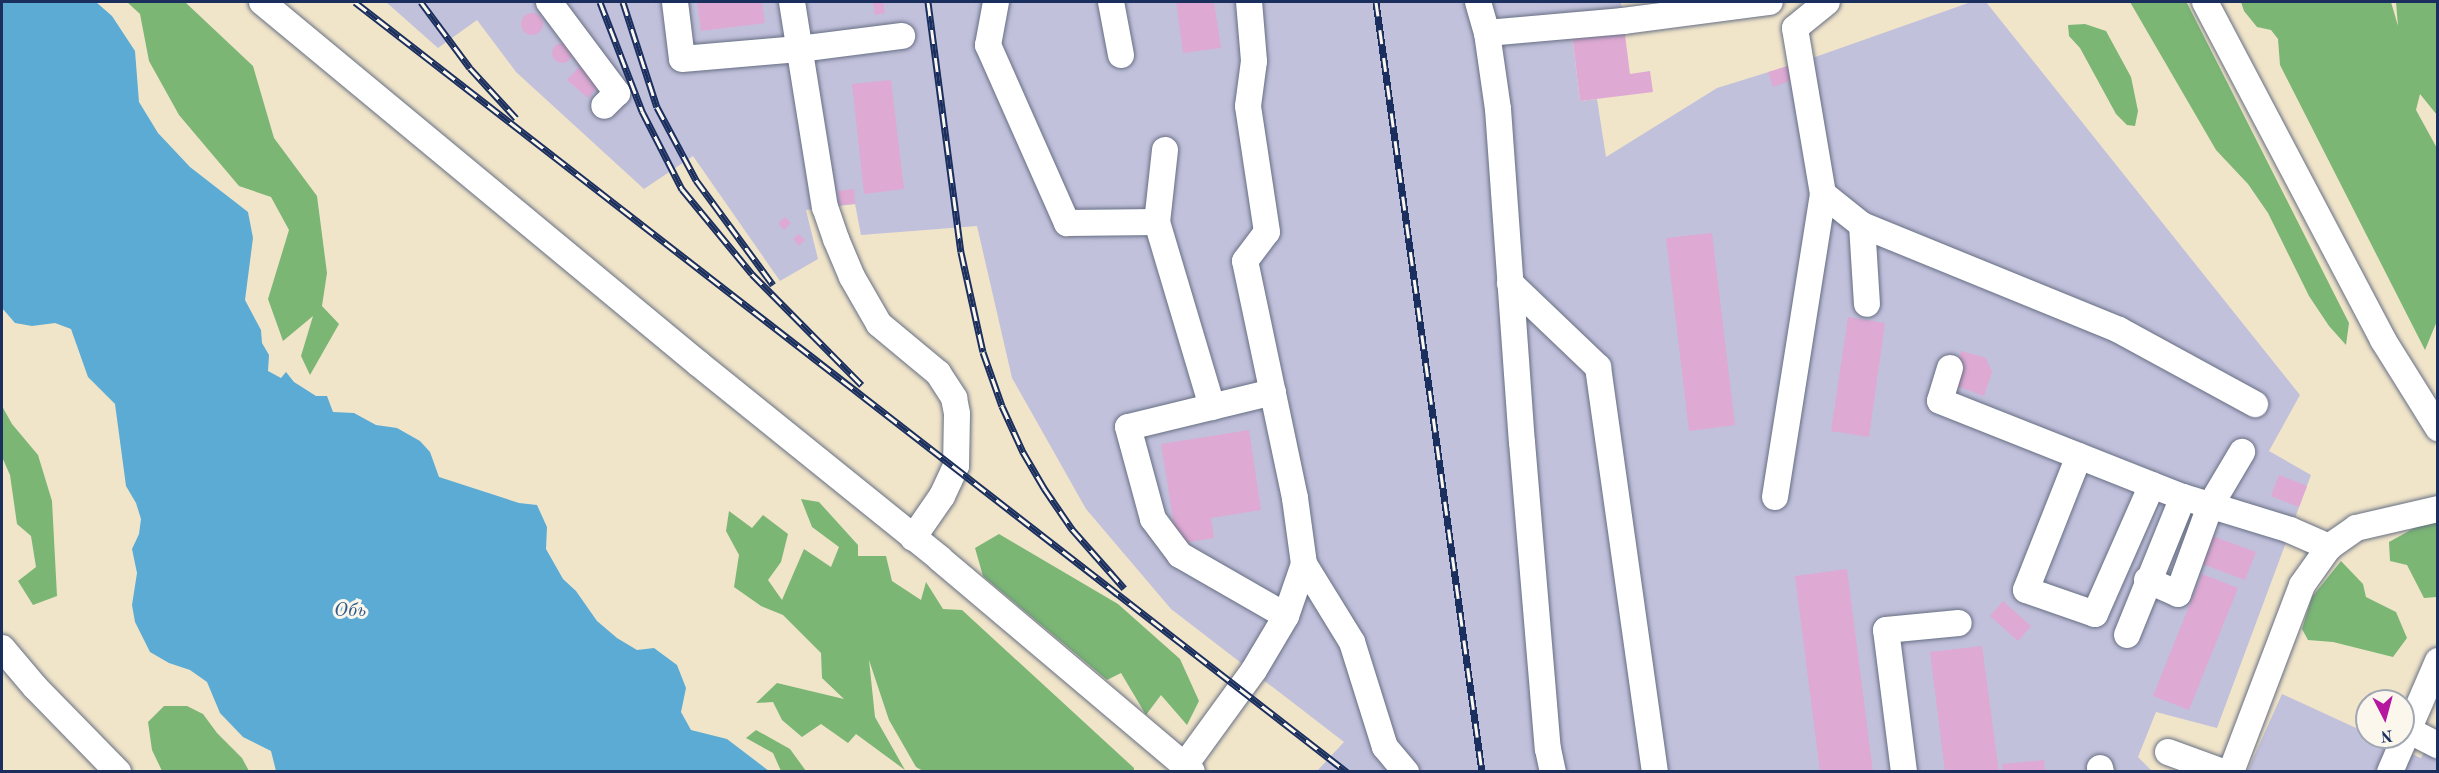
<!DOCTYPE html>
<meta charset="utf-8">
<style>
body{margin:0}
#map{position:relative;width:2439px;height:773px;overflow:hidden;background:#f1e5c9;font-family:"Old Standard TT",serif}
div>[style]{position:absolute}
.industrial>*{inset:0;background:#c2c1dc}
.forest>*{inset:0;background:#7bb675}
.water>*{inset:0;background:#5babd5}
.building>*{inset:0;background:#dea9d3}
.round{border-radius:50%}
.roads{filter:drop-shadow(0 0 2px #666f83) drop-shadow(0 0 2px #666f83)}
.minor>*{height:26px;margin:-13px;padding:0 13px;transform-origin:13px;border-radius:13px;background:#fff}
.rail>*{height:7px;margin-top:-3.5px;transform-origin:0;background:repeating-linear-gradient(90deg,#fbf7ec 0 14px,#1b2f5e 0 28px);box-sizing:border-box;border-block:2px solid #1b2f5e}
span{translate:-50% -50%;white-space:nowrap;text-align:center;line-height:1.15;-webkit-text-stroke:6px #fbf7ec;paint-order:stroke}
.water-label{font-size:20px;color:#315a88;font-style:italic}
.frame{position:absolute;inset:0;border:3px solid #1b2f5e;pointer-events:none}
.north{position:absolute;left:2355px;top:689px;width:60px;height:60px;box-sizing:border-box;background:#fbf7ec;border:2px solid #a1a7b3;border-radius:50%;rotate:174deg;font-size:16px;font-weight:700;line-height:24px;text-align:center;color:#1b2f5e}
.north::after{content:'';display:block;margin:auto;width:21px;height:27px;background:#b5179e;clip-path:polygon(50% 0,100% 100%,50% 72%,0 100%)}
</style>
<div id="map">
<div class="industrial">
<div style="clip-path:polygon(386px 2px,1621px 2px,1624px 27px,1572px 34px,1580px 101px,1597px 99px,1606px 157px,1717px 88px,1801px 62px,1971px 2px,1986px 2px,2300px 395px,2269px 451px,2311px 475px,2217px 728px,2156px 712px,2138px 757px,2152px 771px,1317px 771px,1344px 742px,1171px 609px,1086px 509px,1012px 378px,977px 226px,861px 235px,855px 204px,806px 210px,818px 259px,780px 281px,693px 156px,644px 189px,516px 72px,477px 20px,438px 48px)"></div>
<div style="clip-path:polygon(2282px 694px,2367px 733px,2367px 737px,2375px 737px,2421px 758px,2437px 727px,2437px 771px,2247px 772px)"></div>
</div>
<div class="forest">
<div style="clip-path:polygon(127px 2px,185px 2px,253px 66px,274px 138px,317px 196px,327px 273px,322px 306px,339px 324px,310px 375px,301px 356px,313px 316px,283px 341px,268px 299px,289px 230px,271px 197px,239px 186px,179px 115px,149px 61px,140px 14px)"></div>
<div style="clip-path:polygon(2130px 2px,2187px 3px,2349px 323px,2346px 345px,2329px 326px,2309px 296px,2268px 213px,2248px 184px,2216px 150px)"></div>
<div style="clip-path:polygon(2241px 2px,2391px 2px,2398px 26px,2396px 2px,2437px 2px,2437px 115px,2420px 94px,2416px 110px,2438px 150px,2437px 321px,2425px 350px,2280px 65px,2278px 39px,2271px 30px,2257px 27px,2244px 11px)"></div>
<div style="clip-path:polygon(2085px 24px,2106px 31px,2131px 77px,2138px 111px,2135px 126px,2127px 125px,2116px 114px,2080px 48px,2069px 36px,2068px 25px)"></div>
<div style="clip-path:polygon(2px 406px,12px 424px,38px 455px,52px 501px,57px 596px,33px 605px,18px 581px,36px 567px,31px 536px,17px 524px,10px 475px,2px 457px)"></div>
<div style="clip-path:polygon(801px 499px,819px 502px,858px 545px,858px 556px,886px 556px,892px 581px,921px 600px,926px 582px,943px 609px,962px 610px,1134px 768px,1134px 771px,923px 771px,916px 767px,889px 720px,869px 660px,875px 717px,905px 770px,856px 734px,848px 743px,821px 724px,802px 737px,782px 720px,773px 702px,756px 703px,777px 683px,844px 699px,822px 678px,821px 653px,783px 615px,761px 606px,734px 587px,739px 555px,726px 531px,729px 511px,752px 528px,763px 515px,788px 534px,781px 562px,768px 580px,782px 600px,804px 549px,831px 567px,839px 547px,812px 527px)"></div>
<div style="clip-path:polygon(2427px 521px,2437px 523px,2437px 597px,2424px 598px,2407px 565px,2390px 561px,2389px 542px)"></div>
<div style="clip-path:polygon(999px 534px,1118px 604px,1180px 659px,1199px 701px,1187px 725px,1161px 695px,1146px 715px,1121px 673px,1107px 680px,983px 576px,975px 548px)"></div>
<div style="clip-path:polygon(2341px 561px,2363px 584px,2366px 597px,2396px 612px,2407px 638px,2393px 657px,2333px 642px,2308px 640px,2302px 629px,2312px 597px)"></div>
<div style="clip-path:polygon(164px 706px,187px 706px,203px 714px,217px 733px,242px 758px,249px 771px,162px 771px,152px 750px,148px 722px)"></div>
<div style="clip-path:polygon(756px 730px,790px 749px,806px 771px,781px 771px,773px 753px,746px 738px)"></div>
</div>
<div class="water">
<div style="clip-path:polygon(2px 2px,96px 2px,112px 16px,135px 51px,139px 102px,158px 133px,190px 167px,248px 212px,253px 238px,245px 300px,261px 330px,262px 343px,269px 355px,268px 371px,281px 378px,286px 372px,294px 382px,316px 396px,327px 396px,333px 412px,354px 413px,376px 425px,397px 428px,420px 441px,430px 452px,439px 477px,519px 503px,537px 505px,547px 527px,546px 549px,563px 579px,576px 591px,597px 621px,617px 638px,637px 650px,654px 648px,677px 665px,686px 688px,681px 712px,691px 730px,727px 739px,769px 771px,276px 771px,271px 751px,243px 737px,220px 713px,207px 682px,190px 670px,169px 663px,150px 652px,135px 622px,132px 605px,137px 573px,132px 549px,139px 534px,141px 519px,136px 503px,126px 486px,115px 404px,88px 377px,71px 329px,55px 323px,32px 326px,15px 323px,2px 308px)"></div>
</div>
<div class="building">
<div style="clip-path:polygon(697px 2px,762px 2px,765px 23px,701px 31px)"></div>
<div style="clip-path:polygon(873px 2px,883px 2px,885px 13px,875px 15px)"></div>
<div style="clip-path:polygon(1176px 2px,1214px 2px,1221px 48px,1183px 53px)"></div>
<div class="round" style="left:521px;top:13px;width:22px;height:22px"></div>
<div style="clip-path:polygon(1624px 27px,1630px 74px,1650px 71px,1653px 92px,1580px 101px,1572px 34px)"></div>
<div class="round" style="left:552px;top:43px;width:20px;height:20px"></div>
<div style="clip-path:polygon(581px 65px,601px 83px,588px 98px,567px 80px)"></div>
<div style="clip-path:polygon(1788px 66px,1792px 80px,1773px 87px,1768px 72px)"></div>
<div style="clip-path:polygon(891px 80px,904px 189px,864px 194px,852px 84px)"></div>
<div style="clip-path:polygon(854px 189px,855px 204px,840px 205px,838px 191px)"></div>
<div style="clip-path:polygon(785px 217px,791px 223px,784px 230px,778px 223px)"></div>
<div style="clip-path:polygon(1712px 233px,1735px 425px,1689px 431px,1666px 238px)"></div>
<div style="clip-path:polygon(799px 234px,805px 240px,799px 246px,793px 239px)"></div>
<div style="clip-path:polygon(1848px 317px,1885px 323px,1869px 437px,1831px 431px)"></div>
<div style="clip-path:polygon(1961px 351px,1986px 358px,1992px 372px,1984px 396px,1951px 384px)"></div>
<div style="clip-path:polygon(1249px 430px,1261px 510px,1211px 518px,1214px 538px,1177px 544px,1161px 444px)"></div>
<div style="clip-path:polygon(2279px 475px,2307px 486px,2299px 507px,2271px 496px)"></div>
<div style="clip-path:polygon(2204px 533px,2256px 552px,2245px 580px,2194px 561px)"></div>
<div style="clip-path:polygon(1847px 569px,1873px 772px,1820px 772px,1795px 576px)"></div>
<div style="clip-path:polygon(2202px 574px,2238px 588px,2189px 710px,2153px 696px)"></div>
<div style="clip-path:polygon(2003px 601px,2031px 626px,2018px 641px,1990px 616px)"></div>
<div style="clip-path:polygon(1982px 646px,1999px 772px,1945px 772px,1930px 652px)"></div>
<div style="clip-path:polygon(2044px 760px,2045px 772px,2003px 772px,2002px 764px)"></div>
</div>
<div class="roads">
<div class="minor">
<div style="left:262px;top:2px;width:567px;rotate:39.64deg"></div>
<div style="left:699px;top:364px;width:309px;rotate:38.9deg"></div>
<div style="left:939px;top:558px;width:331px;rotate:40.2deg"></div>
<div style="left:549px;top:2px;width:114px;rotate:53.2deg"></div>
<div style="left:617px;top:93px;width:18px;rotate:135deg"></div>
<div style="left:675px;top:2px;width:57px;rotate:83deg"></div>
<div style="left:682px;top:59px;width:117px;rotate:-4.9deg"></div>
<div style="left:799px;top:49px;width:104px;rotate:-7.2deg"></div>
<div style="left:792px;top:2px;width:208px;rotate:80.9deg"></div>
<div style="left:825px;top:207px;width:34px;rotate:71deg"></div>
<div style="left:836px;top:239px;width:41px;rotate:67.2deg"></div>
<div style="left:852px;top:277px;width:54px;rotate:60.1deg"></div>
<div style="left:879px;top:324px;width:77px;rotate:39.7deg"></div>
<div style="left:938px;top:373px;width:30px;rotate:57deg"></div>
<div style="left:954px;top:398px;width:16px;rotate:79deg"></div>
<div style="left:957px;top:414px;width:52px;rotate:91.1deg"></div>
<div style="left:956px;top:466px;width:33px;rotate:115deg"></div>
<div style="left:942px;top:496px;width:51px;rotate:124.6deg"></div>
<div style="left:996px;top:2px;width:44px;rotate:100.5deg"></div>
<div style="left:988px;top:45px;width:195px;rotate:66.1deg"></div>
<div style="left:1067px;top:223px;width:90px;rotate:-0.6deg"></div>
<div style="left:1111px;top:2px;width:54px;rotate:79.3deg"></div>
<div style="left:1478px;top:2px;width:32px;rotate:74deg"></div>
<div style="left:1487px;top:33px;width:77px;rotate:81.8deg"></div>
<div style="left:1498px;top:109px;width:334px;rotate:85.9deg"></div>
<div style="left:1522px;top:442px;width:308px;rotate:85.2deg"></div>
<div style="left:1548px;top:749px;width:24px;rotate:78deg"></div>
<div style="left:2205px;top:2px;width:382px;rotate:62.2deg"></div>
<div style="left:2383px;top:340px;width:104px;rotate:58deg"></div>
<div style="left:1487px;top:33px;width:137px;rotate:-5deg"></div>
<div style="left:1623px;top:21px;width:148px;rotate:-7.4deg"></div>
<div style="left:1165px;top:150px;width:72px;rotate:96.3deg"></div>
<div style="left:1157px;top:222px;width:193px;rotate:73.4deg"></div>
<div style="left:1823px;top:194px;width:50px;rotate:38.5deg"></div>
<div style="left:1862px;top:225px;width:278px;rotate:22.2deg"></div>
<div style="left:2119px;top:330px;width:155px;rotate:28.6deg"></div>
<div style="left:1862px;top:225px;width:79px;rotate:86.4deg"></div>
<div style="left:1510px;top:283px;width:122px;rotate:43.7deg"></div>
<div style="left:1598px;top:367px;width:409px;rotate:82deg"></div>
<div style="left:1950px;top:368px;width:34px;rotate:107deg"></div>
<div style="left:1940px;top:401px;width:261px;rotate:21.6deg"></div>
<div style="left:2183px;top:497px;width:112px;rotate:17.1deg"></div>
<div style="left:2290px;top:530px;width:43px;rotate:23.6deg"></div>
<div style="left:1273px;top:392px;width:149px;rotate:166.4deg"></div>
<div style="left:1128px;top:427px;width:95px;rotate:74.8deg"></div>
<div style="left:1153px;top:519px;width:45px;rotate:53.1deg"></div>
<div style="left:1180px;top:555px;width:122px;rotate:29.9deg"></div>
<div style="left:2079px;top:456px;width:144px;rotate:111.6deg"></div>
<div style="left:2026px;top:590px;width:73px;rotate:19.2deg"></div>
<div style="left:2095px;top:614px;width:141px;rotate:-66.2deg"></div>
<div style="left:1775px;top:497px;width:307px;rotate:-81deg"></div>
<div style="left:1823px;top:194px;width:168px;rotate:-99.6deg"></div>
<div style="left:1795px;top:28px;width:41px;rotate:-39.1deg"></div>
<div style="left:1304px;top:564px;width:92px;rotate:58.4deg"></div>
<div style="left:1352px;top:642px;width:110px;rotate:72.6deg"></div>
<div style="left:1385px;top:747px;width:33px;rotate:50deg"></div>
<div style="left:2147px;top:580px;width:34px;rotate:24deg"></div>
<div style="left:2178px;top:594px;width:94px;rotate:-70deg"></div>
<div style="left:2210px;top:506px;width:63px;rotate:-59.3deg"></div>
<div style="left:2127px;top:635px;width:149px;rotate:-67.9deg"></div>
<div style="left:2px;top:648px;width:51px;rotate:49.8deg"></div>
<div style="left:35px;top:687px;width:119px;rotate:45.7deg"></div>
<div style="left:2408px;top:730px;width:34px;rotate:27deg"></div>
<div style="left:2168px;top:752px;width:59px;rotate:20deg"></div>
<div style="left:1185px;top:765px;width:117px;rotate:-54deg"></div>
<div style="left:1254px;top:670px;width:63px;rotate:-59.3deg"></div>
<div style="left:1286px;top:616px;width:55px;rotate:-70.9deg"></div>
<div style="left:1304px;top:564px;width:67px;rotate:-97.8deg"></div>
<div style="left:1295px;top:498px;width:242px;rotate:-101.9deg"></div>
<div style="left:1245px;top:261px;width:36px;rotate:-53deg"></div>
<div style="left:1267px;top:232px;width:127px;rotate:-98.6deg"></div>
<div style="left:1248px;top:106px;width:45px;rotate:-82.4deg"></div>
<div style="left:1254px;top:61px;width:59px;rotate:-94.8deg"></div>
<div style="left:2100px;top:768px;width:4px;rotate:76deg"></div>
<div style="left:1904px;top:772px;width:143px;rotate:-97.2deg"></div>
<div style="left:1886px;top:630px;width:73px;rotate:-5.5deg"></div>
<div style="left:2231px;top:772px;width:200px;rotate:-69.2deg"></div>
<div style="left:2302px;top:585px;width:47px;rotate:-54.6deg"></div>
<div style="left:2329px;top:547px;width:33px;rotate:-35deg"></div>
<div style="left:2356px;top:528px;width:84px;rotate:-13deg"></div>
<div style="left:2390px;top:772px;width:121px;rotate:-66.6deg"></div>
</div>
</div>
<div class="rail">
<div style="left:355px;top:2px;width:1256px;rotate:37.82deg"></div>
<div style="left:421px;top:2px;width:82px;rotate:53.4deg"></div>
<div style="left:470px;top:68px;width:68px;rotate:47.4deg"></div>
<div style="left:600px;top:2px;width:117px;rotate:68.9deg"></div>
<div style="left:642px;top:111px;width:88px;rotate:62.9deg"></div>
<div style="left:682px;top:189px;width:110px;rotate:50.5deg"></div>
<div style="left:752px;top:274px;width:156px;rotate:45.3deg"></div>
<div style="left:623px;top:2px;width:110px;rotate:72.1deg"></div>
<div style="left:657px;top:107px;width:83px;rotate:61.9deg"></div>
<div style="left:696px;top:180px;width:130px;rotate:53.7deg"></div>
<div style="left:928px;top:2px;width:252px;rotate:82.5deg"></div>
<div style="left:961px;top:252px;width:102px;rotate:77.6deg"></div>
<div style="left:983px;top:352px;width:57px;rotate:70.6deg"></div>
<div style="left:1002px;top:406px;width:51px;rotate:65.5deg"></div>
<div style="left:1023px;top:452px;width:42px;rotate:59.7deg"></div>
<div style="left:1044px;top:488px;width:50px;rotate:55.7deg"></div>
<div style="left:1072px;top:529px;width:79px;rotate:48.6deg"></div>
<div style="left:1376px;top:2px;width:777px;rotate:82.16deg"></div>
</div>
<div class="water-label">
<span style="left:350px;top:611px">Обь</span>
</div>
<div class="frame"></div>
<div class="north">N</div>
</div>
